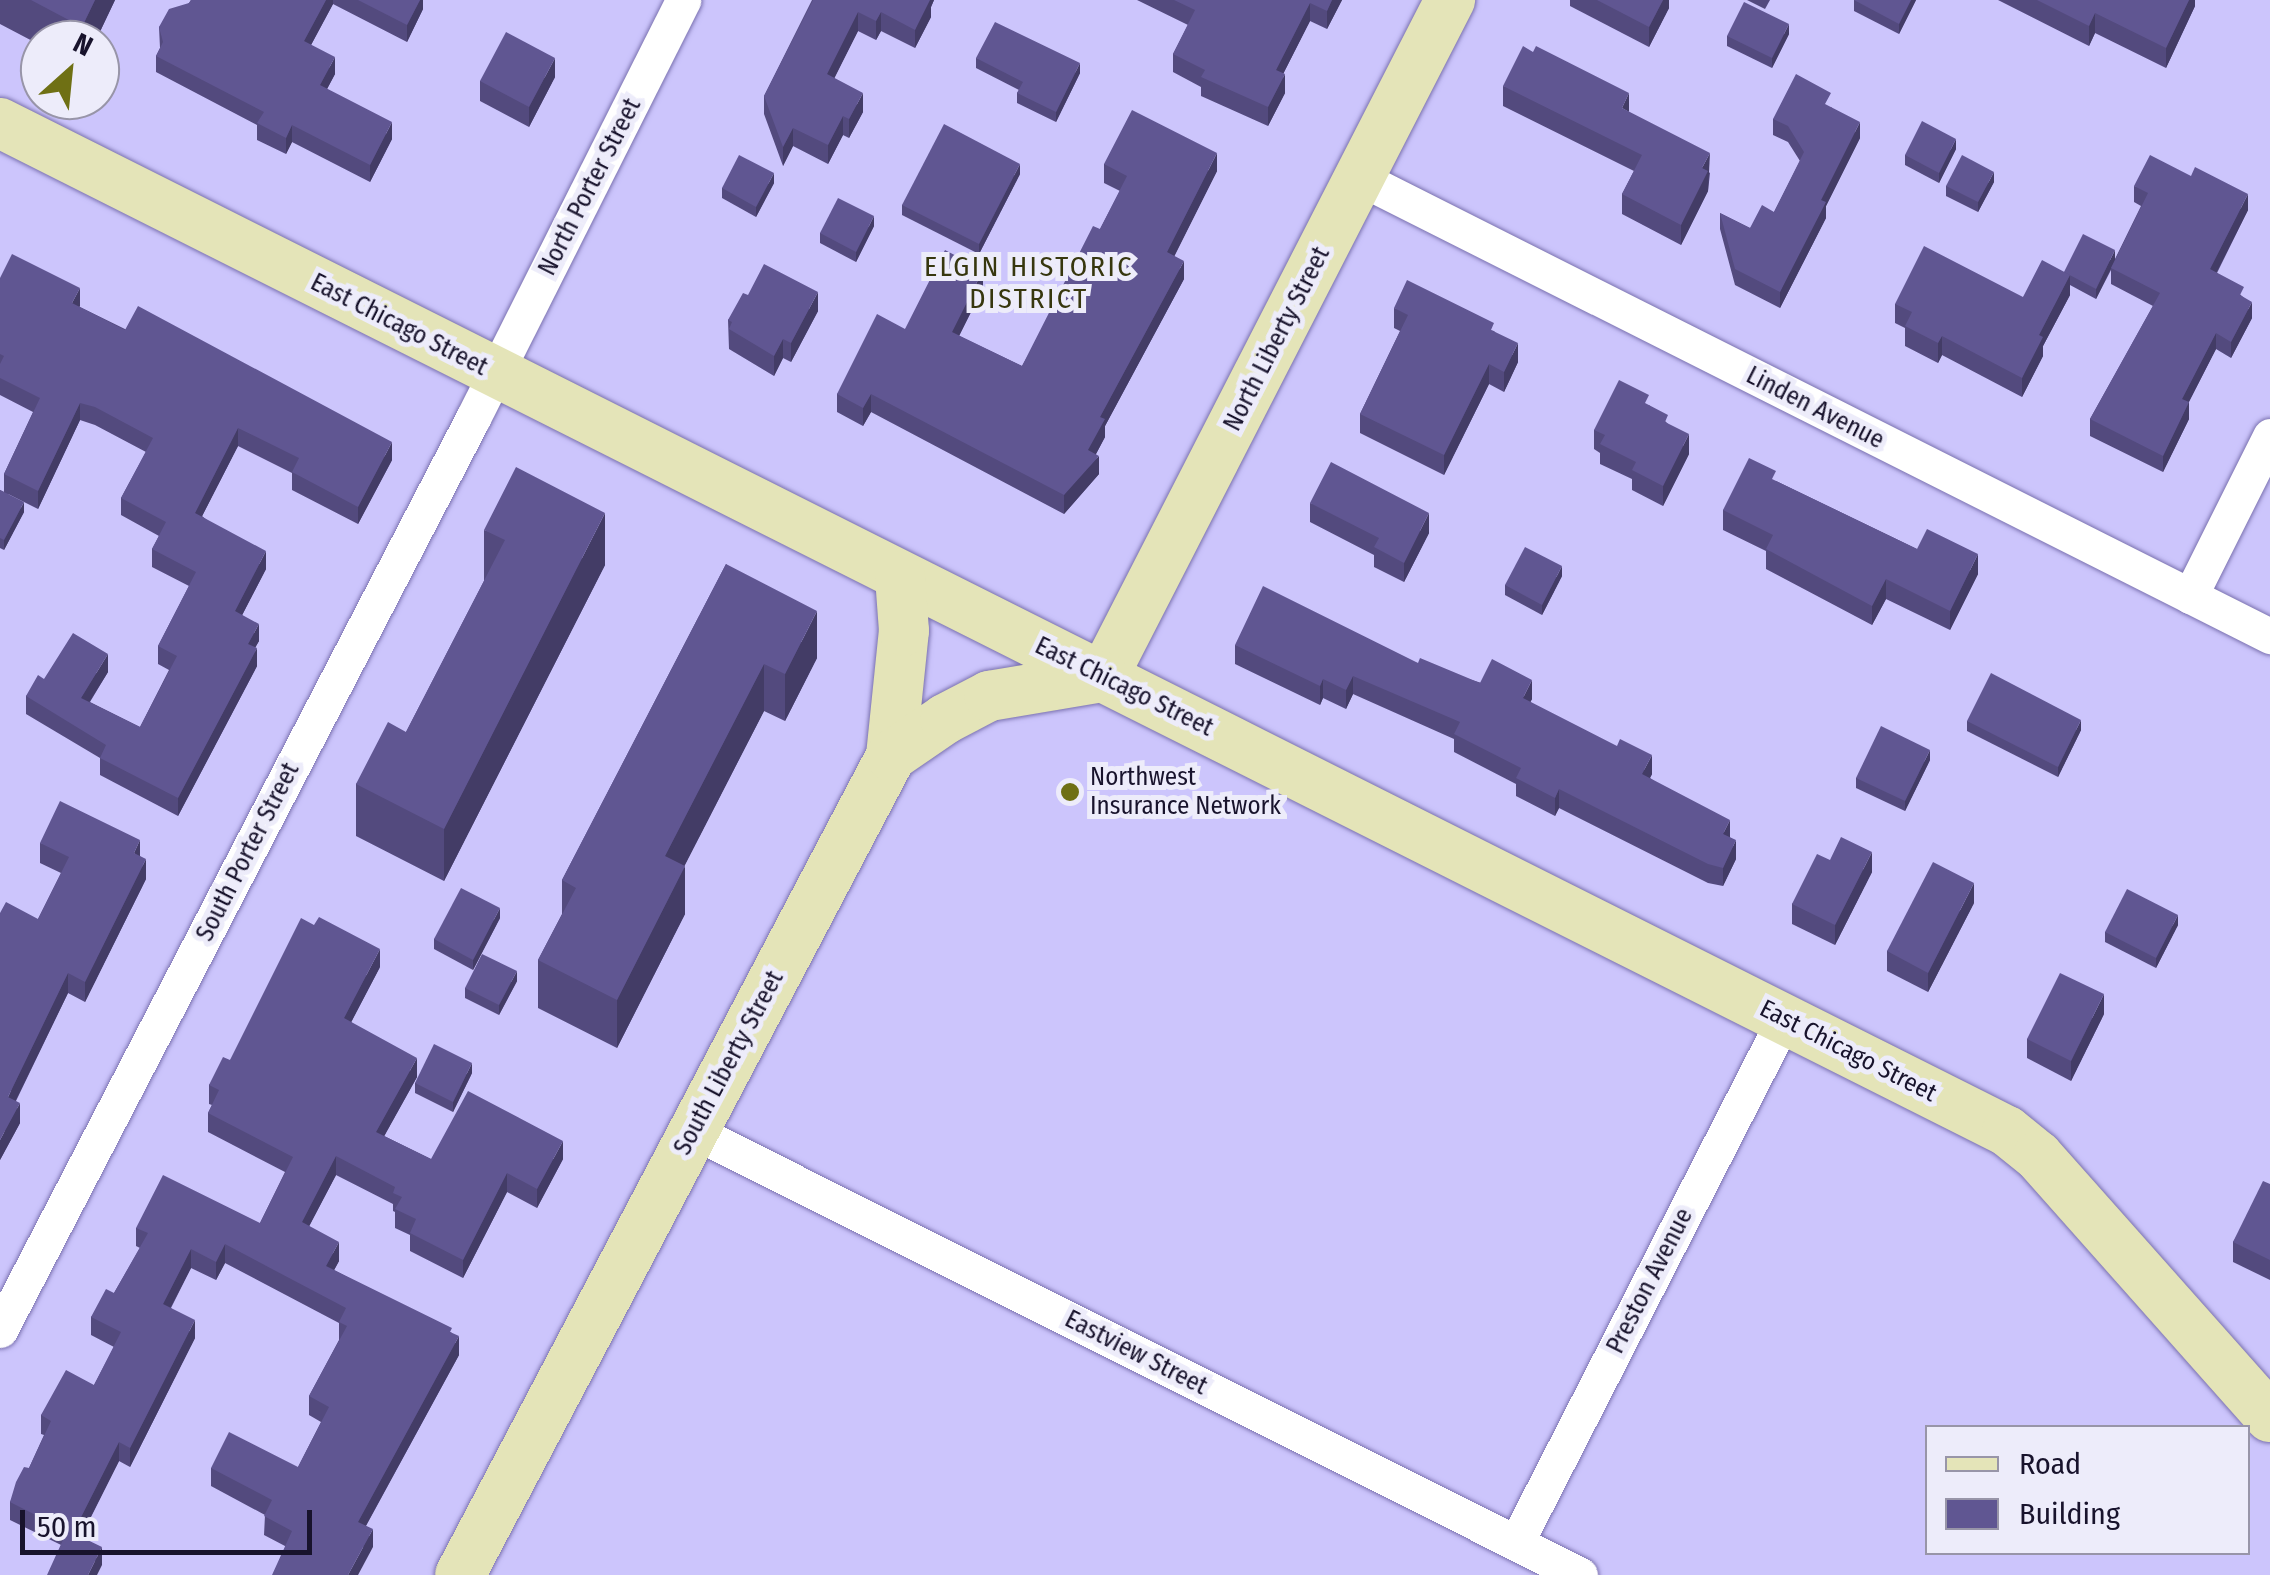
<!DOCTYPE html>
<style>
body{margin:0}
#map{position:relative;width:2270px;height:1575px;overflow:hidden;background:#ccc5fc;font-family:"Fira Sans Condensed",sans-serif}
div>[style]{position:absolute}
.roads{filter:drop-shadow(0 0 2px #7a71af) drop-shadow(0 0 2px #7a71af)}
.street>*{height:35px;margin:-17.5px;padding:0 17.5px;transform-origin:17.5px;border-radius:17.5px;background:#fff}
.secondary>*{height:50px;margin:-25px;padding:0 25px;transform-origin:25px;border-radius:25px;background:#e4e4b8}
.wall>*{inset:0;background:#534a7e}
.shaded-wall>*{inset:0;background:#433c66}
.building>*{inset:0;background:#605692}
.dots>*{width:28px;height:28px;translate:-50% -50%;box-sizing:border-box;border:5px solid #edecfa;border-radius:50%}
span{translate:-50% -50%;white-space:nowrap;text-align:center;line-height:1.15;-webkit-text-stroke:10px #edecfa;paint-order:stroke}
.street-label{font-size:25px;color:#18132c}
.poi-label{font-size:25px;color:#18132c}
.left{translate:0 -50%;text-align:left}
.neighbourhood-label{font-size:28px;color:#37370e;letter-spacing:2.5px}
.legend{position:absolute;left:1925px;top:1425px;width:325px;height:130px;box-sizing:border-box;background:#edecfa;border:2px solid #9895a8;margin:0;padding:12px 18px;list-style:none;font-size:30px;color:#18132c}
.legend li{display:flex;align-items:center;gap:20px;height:50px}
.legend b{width:50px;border:2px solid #9895a8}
.north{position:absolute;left:20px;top:20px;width:100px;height:100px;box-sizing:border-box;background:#edecfa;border:2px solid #9895a8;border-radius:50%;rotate:27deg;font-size:28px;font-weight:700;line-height:40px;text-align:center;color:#18132c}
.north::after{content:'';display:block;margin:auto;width:35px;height:45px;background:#6f7014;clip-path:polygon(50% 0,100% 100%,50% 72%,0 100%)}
.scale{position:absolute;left:20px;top:1510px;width:292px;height:45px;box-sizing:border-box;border:5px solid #18132c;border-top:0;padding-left:12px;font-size:30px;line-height:35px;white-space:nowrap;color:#18132c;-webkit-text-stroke:8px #edecfa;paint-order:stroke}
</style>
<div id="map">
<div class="roads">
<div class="street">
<div style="left:1360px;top:178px;width:1019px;rotate:26.72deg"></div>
<div style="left:2190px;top:596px;width:179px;rotate:-63.4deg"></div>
<div style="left:693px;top:1131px;width:992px;rotate:26.59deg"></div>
<div style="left:0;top:1330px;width:1027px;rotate:-62.59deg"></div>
<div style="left:473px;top:418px;width:468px;rotate:-63.3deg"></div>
<div style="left:1516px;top:1543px;width:589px;rotate:-62.91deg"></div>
</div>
<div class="secondary">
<div style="left:0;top:123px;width:2246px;rotate:26.67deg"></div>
<div style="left:2007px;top:1131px;width:40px;rotate:39deg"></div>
<div style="left:2038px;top:1156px;width:349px;rotate:48.4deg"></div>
<div style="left:1103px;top:677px;width:761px;rotate:-62.86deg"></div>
<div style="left:891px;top:756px;width:126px;rotate:-84.1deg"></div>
<div style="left:904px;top:631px;width:55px;rotate:-94.2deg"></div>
<div style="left:460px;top:1575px;width:925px;rotate:-62.24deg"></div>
<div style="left:891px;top:756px;width:65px;rotate:-34.4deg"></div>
<div style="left:945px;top:719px;width:50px;rotate:-27.6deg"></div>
<div style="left:989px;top:696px;width:116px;rotate:-9.5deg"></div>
</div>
</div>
<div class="wall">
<div style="clip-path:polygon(0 0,115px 0,96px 40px,40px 40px,40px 45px,0 24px)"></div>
<div style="clip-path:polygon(191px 0,423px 0,423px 9px,407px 42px,333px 4px,311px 45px,335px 74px,327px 89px,392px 139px,370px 182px,292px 142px,286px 154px,257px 140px,257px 125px,156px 72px,156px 56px,160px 48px,159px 27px,189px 3px)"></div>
<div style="clip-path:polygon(812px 0,934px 0,931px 7px,931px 17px,915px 48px,881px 31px,876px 40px,858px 31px,834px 78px,863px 112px,849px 138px,843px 135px,828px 164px,793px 146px,783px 166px,764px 114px,764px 96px)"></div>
<div style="clip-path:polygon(1137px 0,1342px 0,1327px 29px,1310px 21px,1283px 74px,1285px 93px,1268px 126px,1201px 96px,1201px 87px,1173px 72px,1173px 54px,1188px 25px)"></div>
<div style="clip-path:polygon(1570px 0,1669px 0,1669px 8px,1649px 47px,1570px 6px)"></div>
<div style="clip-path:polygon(1747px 0,1770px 0,1765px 9px)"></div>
<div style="clip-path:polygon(1854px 0,1916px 0,1899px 34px,1854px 11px)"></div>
<div style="clip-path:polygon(1998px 0,2195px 0,2195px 6px,2166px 68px,2095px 33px,2089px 46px)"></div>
<div style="clip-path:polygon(1789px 34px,1772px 68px,1727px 46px,1727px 36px)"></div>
<div style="clip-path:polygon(976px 58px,1080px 73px,1056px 122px,1017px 103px,1017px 93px,1019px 90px,976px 68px)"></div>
<div style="clip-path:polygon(555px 77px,529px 127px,480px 101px,480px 81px)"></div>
<div style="clip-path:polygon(1503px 86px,1629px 112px,1710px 173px,1708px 191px,1681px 245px,1622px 214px,1622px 194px,1634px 171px,1503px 106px)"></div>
<div style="clip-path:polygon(1831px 107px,1860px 138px,1826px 206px,1826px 218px,1780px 308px,1735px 285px,1720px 229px,1720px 213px,1750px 228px,1774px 212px,1800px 161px,1788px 142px,1773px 135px,1773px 119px)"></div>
<div style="clip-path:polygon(1956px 149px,1939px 183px,1905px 165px,1905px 155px)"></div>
<div style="clip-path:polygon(1104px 164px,1217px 171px,1174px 256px,1184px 279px,1105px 426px,1105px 437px,1096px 454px,1099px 474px,1064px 514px,871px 412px,863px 426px,837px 412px,837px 394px,905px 329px,983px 288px,959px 336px,1022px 366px,1100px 229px,1120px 191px,1104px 183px)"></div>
<div style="clip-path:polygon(1020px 174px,979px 254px,902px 215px,902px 205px)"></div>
<div style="clip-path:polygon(1994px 182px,1978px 212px,1946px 196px,1946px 186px)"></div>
<div style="clip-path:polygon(774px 183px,756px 217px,722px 198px,722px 188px)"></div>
<div style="clip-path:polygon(2134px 186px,2248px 210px,2217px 273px,2244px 298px,2252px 318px,2231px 358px,2216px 349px,2189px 402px,2189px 419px,2163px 472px,2090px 436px,2090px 419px,2153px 306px,2111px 284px,2111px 270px,2096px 299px,2070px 285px,2070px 295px,2043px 346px,2043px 356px,2022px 397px,1942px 355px,1938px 363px,1905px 346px,1905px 328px,1895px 323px,1895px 304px,2023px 297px,2064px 272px,2115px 259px,2141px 206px,2134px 202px)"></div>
<div style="clip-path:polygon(874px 226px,856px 262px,820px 243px,820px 233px)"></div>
<div style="clip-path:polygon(0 278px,80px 307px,392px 460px,358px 524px,292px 490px,292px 473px,238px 446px,202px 516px,266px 569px,242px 615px,259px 641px,255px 647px,257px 666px,178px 816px,100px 775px,100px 758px,26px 714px,26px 696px,44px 679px,108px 672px,90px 702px,140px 727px,169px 670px,158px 664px,158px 646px,189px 586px,152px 567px,152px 549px,159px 536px,121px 515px,121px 498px,146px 452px,95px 425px,80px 420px,38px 509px,8px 494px,24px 512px,4px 550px,0 548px,0 490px,4px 492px,4px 474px,33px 412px,0 395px)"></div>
<div style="clip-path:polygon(748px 295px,818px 311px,791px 362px,783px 358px,774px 376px,729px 349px,728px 320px)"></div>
<div style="clip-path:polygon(1394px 308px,1494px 331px,1518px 362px,1504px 392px,1489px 384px,1444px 475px,1360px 433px,1360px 414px,1400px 331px,1394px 328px)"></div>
<div style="clip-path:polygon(1649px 405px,1668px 424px,1689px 454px,1663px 506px,1632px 490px,1632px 479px,1600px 464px,1600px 453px,1594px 449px,1594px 430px)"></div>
<div style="clip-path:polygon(1776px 481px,1917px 549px,1978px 574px,1950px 630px,1886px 599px,1872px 625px,1766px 569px,1766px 551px,1723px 530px,1723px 510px)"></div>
<div style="clip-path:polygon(1310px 503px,1429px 533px,1404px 582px,1374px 567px,1374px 555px,1310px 522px)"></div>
<div style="clip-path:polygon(484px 530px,605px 565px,444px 881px,356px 836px,356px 784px,406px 732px,484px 581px)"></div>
<div style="clip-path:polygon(726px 564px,817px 658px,785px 721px,764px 711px,684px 866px,685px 914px,617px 1048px,538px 1008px,538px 960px,562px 914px,562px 880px)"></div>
<div style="clip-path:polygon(1562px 576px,1542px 615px,1505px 595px,1505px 585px)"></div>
<div style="clip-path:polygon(1235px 645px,1418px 663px,1532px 699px,1530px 702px,1652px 774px,1650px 778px,1730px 837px,1736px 859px,1723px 886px,1708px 883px,1559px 808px,1555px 816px,1516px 796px,1516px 784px,1454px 752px,1454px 739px,1353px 694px,1346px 709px,1323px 698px,1320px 705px,1235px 664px)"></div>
<div style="clip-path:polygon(1967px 721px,2081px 730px,2058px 777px,1967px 731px)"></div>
<div style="clip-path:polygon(1930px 760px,1905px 811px,1856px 788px,1856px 778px)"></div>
<div style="clip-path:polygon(40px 843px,140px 856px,146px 879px,85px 1002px,68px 993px,16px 1101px,20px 1123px,0 1160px,38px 919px,61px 873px,40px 863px)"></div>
<div style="clip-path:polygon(1830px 860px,1872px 872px,1835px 945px,1792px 924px,1792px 904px)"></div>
<div style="clip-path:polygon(1974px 903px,1928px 992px,1887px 971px,1887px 951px)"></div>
<div style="clip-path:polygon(500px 918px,473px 970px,434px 949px,434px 939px)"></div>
<div style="clip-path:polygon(2178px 925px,2156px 968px,2105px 942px,2105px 932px)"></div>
<div style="clip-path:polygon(380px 967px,351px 1022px,417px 1077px,384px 1136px,431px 1159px,563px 1159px,537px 1208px,507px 1192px,463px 1278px,410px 1251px,410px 1235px,395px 1228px,395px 1212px,393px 1211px,393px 1204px,336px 1175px,309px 1226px,339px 1261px,334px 1270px,452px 1333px,459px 1355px,366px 1526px,373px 1547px,285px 1546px,264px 1535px,265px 1515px,211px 1486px,211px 1468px,298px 1467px,321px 1422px,309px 1415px,309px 1396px,339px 1340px,339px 1323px,225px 1263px,216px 1280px,191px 1268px,171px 1308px,195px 1338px,130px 1467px,119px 1461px,81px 1537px,102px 1565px,10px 1520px,10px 1502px,29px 1468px,44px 1435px,41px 1434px,41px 1415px,94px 1385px,114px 1347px,91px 1335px,91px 1317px,114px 1293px,140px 1248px,136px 1246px,136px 1228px,260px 1223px,285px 1172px,208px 1132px,208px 1113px,212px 1105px,209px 1104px,209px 1085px,230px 1060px)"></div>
<div style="clip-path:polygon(517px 981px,499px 1015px,465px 998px,465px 988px)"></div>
<div style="clip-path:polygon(2104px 1014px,2071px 1081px,2027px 1058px,2027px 1039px)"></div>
<div style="clip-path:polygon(472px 1073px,453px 1112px,415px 1093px,415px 1083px)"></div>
<div style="clip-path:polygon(2270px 1184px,2270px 1280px,2233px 1262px,2233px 1242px)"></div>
</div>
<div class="shaded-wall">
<div style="clip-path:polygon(95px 0,115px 0,96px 40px,82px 40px,82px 27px)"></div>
<div style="clip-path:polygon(326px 0,333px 0,333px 4px,304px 58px,304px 41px)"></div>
<div style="clip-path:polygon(420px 0,423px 0,423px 9px,407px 42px,407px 25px)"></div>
<div style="clip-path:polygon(927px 0,934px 0,931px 7px,931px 17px,915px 48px,915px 30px)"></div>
<div style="clip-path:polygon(1332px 0,1342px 0,1327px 29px,1327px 11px)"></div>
<div style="clip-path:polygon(1663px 0,1669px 0,1669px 8px,1649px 47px,1649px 27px)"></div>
<div style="clip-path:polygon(1911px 0,1916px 0,1899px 34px,1899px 24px)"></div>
<div style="clip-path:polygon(2189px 0,2195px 0,2195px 6px,2166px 68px,2166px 48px)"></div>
<div style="clip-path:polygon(1310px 3px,1310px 21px,1276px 88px,1276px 70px)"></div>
<div style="clip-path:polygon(858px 12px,858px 31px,827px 93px,827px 74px)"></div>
<div style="clip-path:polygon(881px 12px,881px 31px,876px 40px,876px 21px)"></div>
<div style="clip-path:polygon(2095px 13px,2095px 33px,2089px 46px,2089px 26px)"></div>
<div style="clip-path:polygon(1789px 24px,1789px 34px,1772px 68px,1772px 58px)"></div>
<div style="clip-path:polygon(335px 57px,335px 74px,320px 102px,320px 85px)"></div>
<div style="clip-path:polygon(555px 58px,555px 77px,529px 127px,529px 107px)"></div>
<div style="clip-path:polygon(1080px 63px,1080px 73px,1056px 122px,1056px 112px)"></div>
<div style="clip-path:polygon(1285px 74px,1285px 93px,1268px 126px,1268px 107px)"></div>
<div style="clip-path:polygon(863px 93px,863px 112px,849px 138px,849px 119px)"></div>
<div style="clip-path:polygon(1629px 93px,1629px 112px,1622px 108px)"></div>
<div style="clip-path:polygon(843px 116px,843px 135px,828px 164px,828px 145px)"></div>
<div style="clip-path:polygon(392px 122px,392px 139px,370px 182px,370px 165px)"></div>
<div style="clip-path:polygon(1860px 122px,1860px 138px,1826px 206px,1826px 218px,1780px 308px,1780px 292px,1821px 200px)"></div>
<div style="clip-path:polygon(292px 125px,292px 142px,286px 154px,286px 138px)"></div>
<div style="clip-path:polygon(793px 128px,793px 146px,783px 166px,783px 147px)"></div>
<div style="clip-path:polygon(1956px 139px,1956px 149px,1939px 183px,1939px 173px)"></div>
<div style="clip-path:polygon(1217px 153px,1217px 171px,1167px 271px,1167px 252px)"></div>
<div style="clip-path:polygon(1710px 153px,1708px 191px,1681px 245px,1681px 225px,1702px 168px)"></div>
<div style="clip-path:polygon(1020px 164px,1020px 174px,979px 254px,979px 244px)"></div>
<div style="clip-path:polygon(1994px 172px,1994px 182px,1978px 212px,1978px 202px)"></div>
<div style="clip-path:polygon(774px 173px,774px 183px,756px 217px,756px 207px)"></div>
<div style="clip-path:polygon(2248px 194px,2248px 210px,2210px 285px,2210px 269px)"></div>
<div style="clip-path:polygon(874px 216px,874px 226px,856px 262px,856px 252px)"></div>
<div style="clip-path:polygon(2115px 250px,2115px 260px,2096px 299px,2096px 289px)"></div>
<div style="clip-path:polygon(1184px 261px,1184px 279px,1105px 426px,1105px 437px,1089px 467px,1099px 456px,1099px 474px,1064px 514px,1064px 495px,1100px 417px)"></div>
<div style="clip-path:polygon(983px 270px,983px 288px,952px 350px,952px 332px)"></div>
<div style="clip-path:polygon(2070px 275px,2070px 295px,2043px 346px,2043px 356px,2022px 397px,2022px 378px,2039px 335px)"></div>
<div style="clip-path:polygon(80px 288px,80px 306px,72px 321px,72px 303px)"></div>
<div style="clip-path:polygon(818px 292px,818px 311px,791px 362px,791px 343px)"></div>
<div style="clip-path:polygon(2252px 302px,2252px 318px,2231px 358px,2231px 342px)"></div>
<div style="clip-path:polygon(2216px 333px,2216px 349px,2182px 415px,2182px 399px)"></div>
<div style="clip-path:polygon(1942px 336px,1942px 355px,1938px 363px,1938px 343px)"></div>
<div style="clip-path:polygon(783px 339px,783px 358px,774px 376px,774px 356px)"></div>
<div style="clip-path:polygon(1518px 343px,1518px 362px,1504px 392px,1504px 372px)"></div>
<div style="clip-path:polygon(1489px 364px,1489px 384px,1444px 475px,1444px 455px)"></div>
<div style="clip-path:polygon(871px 394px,871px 412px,863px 426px,863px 408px)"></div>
<div style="clip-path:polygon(2189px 402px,2189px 419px,2163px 472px,2163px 456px)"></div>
<div style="clip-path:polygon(80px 403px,80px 420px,38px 509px,38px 491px)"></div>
<div style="clip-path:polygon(238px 428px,238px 446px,195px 530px,195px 513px)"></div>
<div style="clip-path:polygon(1689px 434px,1689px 454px,1663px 506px,1663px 486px)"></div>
<div style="clip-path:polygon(392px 442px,392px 460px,358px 524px,358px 507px)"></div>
<div style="clip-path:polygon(24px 502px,24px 512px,4px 550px,4px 540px)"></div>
<div style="clip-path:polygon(605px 513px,605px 565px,444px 881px,444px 829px)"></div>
<div style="clip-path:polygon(1429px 513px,1429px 533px,1404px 582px,1404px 563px)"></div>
<div style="clip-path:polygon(266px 551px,266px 569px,235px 629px,235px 611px)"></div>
<div style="clip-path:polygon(1978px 554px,1978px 574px,1950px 630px,1950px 611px)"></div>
<div style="clip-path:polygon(1562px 566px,1562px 576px,1542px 615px,1542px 605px)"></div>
<div style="clip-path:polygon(1886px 579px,1886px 599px,1872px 625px,1872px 606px)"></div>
<div style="clip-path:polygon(817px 611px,817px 658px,785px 721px,785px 674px)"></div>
<div style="clip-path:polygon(259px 624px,259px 641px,248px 661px,248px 644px)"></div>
<div style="clip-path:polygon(257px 648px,257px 666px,178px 816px,178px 798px)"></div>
<div style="clip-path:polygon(108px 654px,108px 672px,81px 715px,81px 698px)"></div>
<div style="clip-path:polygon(764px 664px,764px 711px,665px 904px,665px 856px)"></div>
<div style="clip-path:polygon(1353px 676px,1353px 694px,1346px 709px,1346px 690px)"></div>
<div style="clip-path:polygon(1323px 679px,1323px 698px,1320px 705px,1320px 686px)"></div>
<div style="clip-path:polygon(1532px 680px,1532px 699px,1523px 717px,1523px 698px)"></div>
<div style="clip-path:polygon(2081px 720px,2081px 730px,2058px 777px,2058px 767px)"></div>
<div style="clip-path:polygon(1930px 750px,1930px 760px,1905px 811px,1905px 801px)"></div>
<div style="clip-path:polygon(1652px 755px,1652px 774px,1642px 793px,1642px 774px)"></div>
<div style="clip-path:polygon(1559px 789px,1559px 808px,1555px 816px,1555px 798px)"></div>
<div style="clip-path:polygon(1730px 820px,1730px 839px,1723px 834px)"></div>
<div style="clip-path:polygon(140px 840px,140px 860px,134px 853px)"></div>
<div style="clip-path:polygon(1736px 840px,1736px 859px,1723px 886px,1723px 868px)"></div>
<div style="clip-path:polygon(1872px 852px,1872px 872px,1835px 945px,1835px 925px)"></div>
<div style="clip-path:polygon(146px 859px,146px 879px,85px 1002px,85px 982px)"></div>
<div style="clip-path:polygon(685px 866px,685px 914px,617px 1048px,617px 1000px)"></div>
<div style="clip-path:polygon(1974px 883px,1974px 903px,1928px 992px,1928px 973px)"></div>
<div style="clip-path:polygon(500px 908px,500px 918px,473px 970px,473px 960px)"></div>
<div style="clip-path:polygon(2178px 915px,2178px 925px,2156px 968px,2156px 958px)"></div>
<div style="clip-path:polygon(380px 949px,380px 967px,344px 1036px,344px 1018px)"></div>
<div style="clip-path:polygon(517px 971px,517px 981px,499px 1015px,499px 1005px)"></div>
<div style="clip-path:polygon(68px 973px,68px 993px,8px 1116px,8px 1097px)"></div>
<div style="clip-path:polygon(2104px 994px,2104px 1014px,2071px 1081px,2071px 1061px)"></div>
<div style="clip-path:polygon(417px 1058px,417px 1077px,376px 1151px,376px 1132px)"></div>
<div style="clip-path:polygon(472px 1063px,472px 1073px,453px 1112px,453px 1102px)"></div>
<div style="clip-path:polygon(20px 1103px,20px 1123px,0 1160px,0 1140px)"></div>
<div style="clip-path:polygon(563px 1141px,563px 1159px,537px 1208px,537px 1189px)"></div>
<div style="clip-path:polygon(336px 1156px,336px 1175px,302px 1240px,302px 1222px)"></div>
<div style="clip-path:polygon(507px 1173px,507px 1192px,463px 1278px,463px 1260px)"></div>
<div style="clip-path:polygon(339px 1242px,339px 1261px,326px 1285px,326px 1266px)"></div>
<div style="clip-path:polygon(225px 1244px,225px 1263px,216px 1280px,216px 1262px)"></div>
<div style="clip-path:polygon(191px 1249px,191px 1268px,163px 1322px,163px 1304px)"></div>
<div style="clip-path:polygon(195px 1320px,195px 1338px,130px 1467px,130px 1448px)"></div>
<div style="clip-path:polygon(459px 1336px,459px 1355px,358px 1540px,358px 1522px)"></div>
<div style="clip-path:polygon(119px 1442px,119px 1461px,73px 1552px,73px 1533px)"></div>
<div style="clip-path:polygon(373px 1529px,373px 1547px,358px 1575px,348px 1575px)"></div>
<div style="clip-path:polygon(102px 1547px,102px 1565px,97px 1575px,88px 1575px)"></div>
</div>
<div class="building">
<div style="clip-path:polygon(31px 0,95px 0,82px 27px)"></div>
<div style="clip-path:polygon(191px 0,326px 0,304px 41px,335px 57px,320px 85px,392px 122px,370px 165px,292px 125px,286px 138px,257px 123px,264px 112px,156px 56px,163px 42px,159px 27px,169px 9px,189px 3px)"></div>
<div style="clip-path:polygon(358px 0,420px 0,407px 25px)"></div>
<div style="clip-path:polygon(813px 0,930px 0,915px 30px,881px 12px,876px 21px,858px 12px,827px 74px,863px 93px,849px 119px,843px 116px,828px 145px,793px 128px,783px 147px,764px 96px)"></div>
<div style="clip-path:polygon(1174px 0,1332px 0,1327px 11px,1310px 3px,1276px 70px,1285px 74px,1268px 107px,1201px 77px,1205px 70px,1173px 54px,1195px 10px)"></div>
<div style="clip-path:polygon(1597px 0,1663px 0,1649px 27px)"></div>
<div style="clip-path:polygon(1854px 0,1911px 0,1899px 24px)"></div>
<div style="clip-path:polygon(2037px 0,2189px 0,2166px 48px,2095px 13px,2089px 26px)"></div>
<div style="clip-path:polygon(1744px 2px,1789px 24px,1772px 58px,1727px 36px)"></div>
<div style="clip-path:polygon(995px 22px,1080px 63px,1056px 112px,1017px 93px,1023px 82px,976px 58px)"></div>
<div style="clip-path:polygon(506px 32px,555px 58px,529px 107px,480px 81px)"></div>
<div style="clip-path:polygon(1523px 46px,1533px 52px,1536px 46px,1629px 93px,1622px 108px,1710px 153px,1702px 168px,1708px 171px,1681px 225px,1622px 194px,1642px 155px,1503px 86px)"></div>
<div style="clip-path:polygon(1796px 74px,1831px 93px,1825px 104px,1860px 122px,1821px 200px,1826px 202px,1780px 292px,1735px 269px,1720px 213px,1750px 228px,1762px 205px,1774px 212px,1804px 152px,1788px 126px,1773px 119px)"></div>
<div style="clip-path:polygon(1132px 110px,1217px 153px,1167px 252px,1184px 261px,1100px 417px,1105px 419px,1088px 450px,1099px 456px,1064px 495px,871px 394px,863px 408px,837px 394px,877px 314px,905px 329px,945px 250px,983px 270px,952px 332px,1022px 366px,1093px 226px,1100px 229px,1127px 176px,1104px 164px)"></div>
<div style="clip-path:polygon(1922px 121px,1956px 139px,1939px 173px,1905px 155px)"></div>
<div style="clip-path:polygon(944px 124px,1020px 164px,979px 244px,902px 205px)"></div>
<div style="clip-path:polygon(739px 155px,774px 173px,756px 207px,722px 188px)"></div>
<div style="clip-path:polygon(1962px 155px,1994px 172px,1978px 202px,1946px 186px)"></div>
<div style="clip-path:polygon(2150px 155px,2191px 176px,2195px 167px,2248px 194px,2210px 269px,2244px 287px,2240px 295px,2252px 302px,2231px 342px,2216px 333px,2182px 399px,2189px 402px,2163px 456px,2090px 419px,2160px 293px,2111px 268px,2148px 193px,2134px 186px)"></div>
<div style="clip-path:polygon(838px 198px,874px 216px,856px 252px,820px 233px)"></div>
<div style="clip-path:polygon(2083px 234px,2115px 250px,2096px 289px,2064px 272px)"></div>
<div style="clip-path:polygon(1924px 246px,2023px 297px,2042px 260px,2070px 275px,2039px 335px,2043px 337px,2022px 378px,1942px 336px,1938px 343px,1905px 326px,1912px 312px,1895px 304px)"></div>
<div style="clip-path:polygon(12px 254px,80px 288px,72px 303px,125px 330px,138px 306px,392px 442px,358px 507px,292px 472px,299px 458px,238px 428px,195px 513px,266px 551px,235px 611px,259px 624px,248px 644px,257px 648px,178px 798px,100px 758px,106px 745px,26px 696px,38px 675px,44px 679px,73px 633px,108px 654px,81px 698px,140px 727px,177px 656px,158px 646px,196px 572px,152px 549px,166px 522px,121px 498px,153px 438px,95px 407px,80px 403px,38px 491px,4px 474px,40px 398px,0 378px,0 364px,4px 356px,0 354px,0 278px)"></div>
<div style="clip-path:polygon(764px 264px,818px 292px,791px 343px,783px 339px,774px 356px,729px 329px,732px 322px,728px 320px,743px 293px,748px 295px)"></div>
<div style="clip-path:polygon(1407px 280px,1494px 323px,1491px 330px,1518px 343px,1504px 372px,1489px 364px,1444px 455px,1360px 414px,1408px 315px,1394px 308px)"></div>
<div style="clip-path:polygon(1619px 380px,1649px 395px,1645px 403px,1668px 415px,1665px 422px,1689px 434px,1663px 486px,1632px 470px,1636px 462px,1600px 444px,1605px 435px,1594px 430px)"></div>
<div style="clip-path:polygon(1749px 458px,1776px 471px,1772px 479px,1917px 549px,1927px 529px,1978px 554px,1950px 611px,1886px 579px,1872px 606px,1766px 549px,1773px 535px,1723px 510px)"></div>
<div style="clip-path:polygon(1331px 462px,1429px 513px,1404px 563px,1374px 547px,1379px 538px,1310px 503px)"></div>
<div style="clip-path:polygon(516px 467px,605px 513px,444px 829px,356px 784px,388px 722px,406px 732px,505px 540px,484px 530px)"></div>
<div style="clip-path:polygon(0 490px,24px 502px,4px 540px,0 538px)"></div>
<div style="clip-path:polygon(1525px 547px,1562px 566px,1542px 605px,1505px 585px)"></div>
<div style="clip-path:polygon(726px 564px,817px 611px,785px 674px,764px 664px,665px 856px,685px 866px,617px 1000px,538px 960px,576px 888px,562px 880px)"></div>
<div style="clip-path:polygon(1263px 586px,1418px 663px,1420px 658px,1480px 683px,1492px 659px,1532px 680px,1523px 698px,1617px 746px,1620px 739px,1652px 755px,1642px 774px,1730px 820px,1723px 834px,1736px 840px,1723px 868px,1708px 864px,1559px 789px,1555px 798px,1516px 778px,1521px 768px,1454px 734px,1460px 722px,1353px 676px,1346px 690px,1323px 679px,1320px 686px,1235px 645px)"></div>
<div style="clip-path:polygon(1991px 673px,2081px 720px,2058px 767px,1967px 721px)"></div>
<div style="clip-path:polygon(1881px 726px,1930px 750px,1905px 801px,1856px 778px)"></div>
<div style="clip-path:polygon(60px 801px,140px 840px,134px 853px,146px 859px,85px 982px,68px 973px,8px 1097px,20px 1103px,0 1140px,0 913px,6px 902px,38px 919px,69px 857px,40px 843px)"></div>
<div style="clip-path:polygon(1841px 837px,1872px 852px,1835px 925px,1792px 904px,1817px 854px,1830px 860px)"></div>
<div style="clip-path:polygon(1933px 862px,1974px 883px,1928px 973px,1887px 951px)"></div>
<div style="clip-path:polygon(461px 888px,500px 908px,473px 960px,434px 939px)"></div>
<div style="clip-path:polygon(2127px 889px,2178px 915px,2156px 958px,2105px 932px)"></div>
<div style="clip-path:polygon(319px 917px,380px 949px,344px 1018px,417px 1058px,376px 1132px,431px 1159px,468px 1091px,563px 1141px,537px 1189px,507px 1173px,463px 1260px,410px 1233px,416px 1219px,395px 1209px,402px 1197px,393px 1193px,395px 1187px,336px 1156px,302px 1222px,339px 1242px,326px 1266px,452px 1328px,450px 1332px,459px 1336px,358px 1522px,373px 1529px,348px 1575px,272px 1575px,292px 1531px,264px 1516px,272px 1500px,211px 1468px,229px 1432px,298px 1467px,329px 1407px,309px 1396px,347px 1326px,339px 1322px,346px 1308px,225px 1244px,216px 1262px,191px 1249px,163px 1304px,195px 1320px,130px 1448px,119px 1442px,73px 1533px,102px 1547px,88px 1575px,47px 1575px,67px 1531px,10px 1502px,16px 1482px,24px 1467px,29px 1468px,51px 1421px,41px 1415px,66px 1370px,94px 1385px,121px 1332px,91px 1317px,106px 1289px,114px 1293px,148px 1233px,136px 1228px,163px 1175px,260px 1223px,293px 1157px,208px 1113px,219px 1090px,209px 1085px,223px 1057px,230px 1060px,301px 918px,314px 925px)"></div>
<div style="clip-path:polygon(482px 954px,517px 971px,499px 1005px,465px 988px)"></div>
<div style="clip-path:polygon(2060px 973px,2104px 994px,2071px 1061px,2027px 1039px)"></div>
<div style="clip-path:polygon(434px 1044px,472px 1063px,453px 1102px,415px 1083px)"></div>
<div style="clip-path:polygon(2263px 1181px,2270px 1184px,2270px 1260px,2233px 1242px)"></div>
</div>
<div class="dots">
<div style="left:1070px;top:792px;background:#6f7014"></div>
</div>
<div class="street-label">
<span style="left:590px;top:187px;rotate:-63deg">North Porter Street</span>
<span style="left:399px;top:325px;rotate:27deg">East Chicago Street</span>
<span style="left:1277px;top:339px;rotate:-63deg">North Liberty Street</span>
<span style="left:1815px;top:408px;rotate:27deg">Linden Avenue</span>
<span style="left:1124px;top:687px;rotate:26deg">East Chicago Street</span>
<span style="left:248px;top:852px;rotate:-63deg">South Porter Street</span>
<span style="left:1848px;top:1051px;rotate:27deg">East Chicago Street</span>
<span style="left:729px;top:1063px;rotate:-62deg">South Liberty Street</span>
<span style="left:1650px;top:1281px;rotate:-63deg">Preston Avenue</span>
<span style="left:1136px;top:1353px;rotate:27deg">Eastview Street</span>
</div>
<div class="poi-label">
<span class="left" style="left:1090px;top:792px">Northwest<br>Insurance Network</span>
</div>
<div class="neighbourhood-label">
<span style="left:1029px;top:283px">ELGIN HISTORIC<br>DISTRICT</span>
</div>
<ul class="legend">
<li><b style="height:12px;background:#e4e4b8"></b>Road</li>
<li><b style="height:28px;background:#605692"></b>Building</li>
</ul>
<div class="north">N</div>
<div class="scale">50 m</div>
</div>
